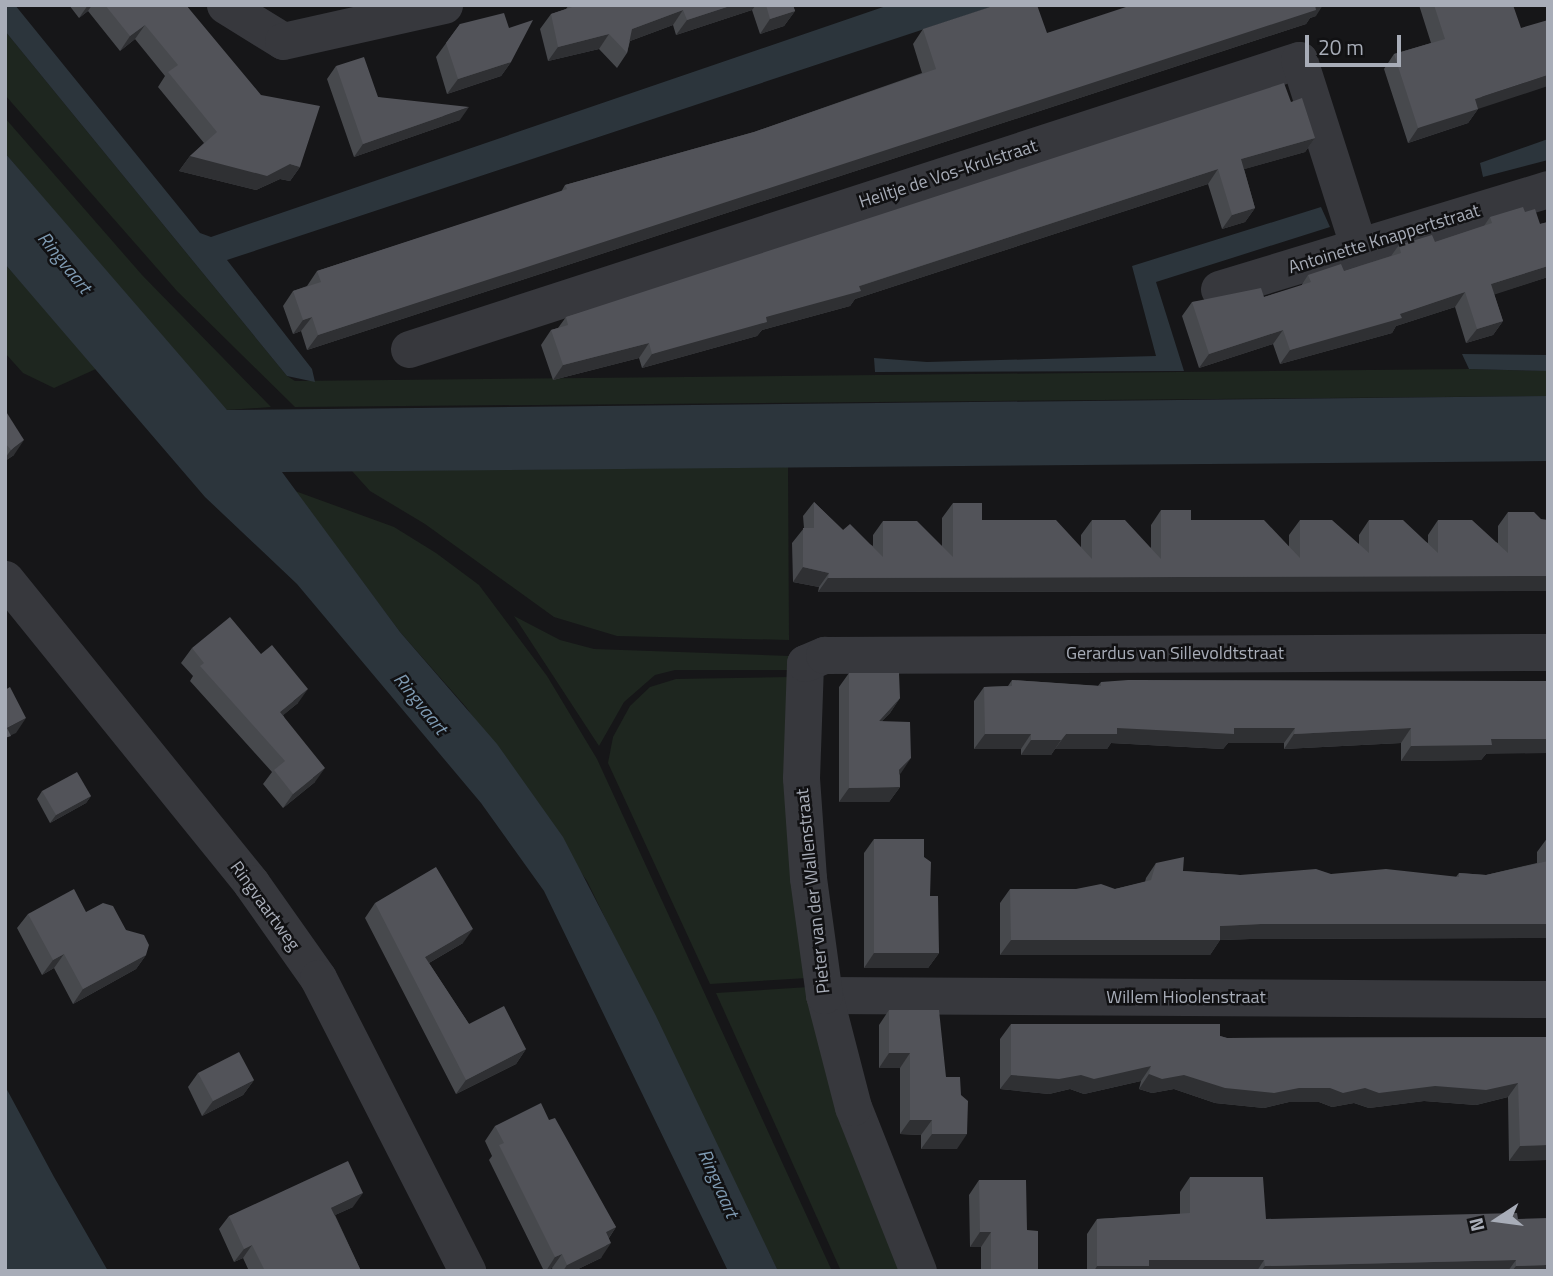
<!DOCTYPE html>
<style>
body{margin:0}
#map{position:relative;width:1553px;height:1276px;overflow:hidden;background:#161618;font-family:"Titillium Web",sans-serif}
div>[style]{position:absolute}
.green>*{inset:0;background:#1e261f}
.water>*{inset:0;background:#2c353c}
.street>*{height:37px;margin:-18.5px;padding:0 18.5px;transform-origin:18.5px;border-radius:18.5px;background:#37383d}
.wall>*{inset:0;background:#47494d}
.shaded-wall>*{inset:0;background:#2f3033}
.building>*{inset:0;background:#525359}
span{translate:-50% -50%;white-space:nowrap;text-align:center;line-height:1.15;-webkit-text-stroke:5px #111113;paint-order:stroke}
.street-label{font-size:18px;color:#a8adb8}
.water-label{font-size:19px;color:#7f9bb3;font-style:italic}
.frame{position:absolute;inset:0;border:7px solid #a8adb8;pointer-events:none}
.north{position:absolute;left:1462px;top:1185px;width:70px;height:70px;-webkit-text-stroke:5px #111113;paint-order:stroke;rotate:257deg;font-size:19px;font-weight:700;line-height:28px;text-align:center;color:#a8adb8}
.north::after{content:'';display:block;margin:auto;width:24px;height:32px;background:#a8adb8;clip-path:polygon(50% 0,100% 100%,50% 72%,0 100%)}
.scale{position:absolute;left:1305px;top:35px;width:96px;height:32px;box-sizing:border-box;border:4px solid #a8adb8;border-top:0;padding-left:9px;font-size:21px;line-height:24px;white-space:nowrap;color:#a8adb8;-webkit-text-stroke:5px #111113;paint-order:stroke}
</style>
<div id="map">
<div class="green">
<div style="clip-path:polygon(5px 31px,287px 376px,295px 381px,1469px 369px,1548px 371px,1548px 396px,295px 407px,177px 291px,5px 95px)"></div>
<div style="clip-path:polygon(5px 118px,142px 275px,271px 407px,227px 410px,216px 402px,5px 153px)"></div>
<div style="clip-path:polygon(5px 264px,98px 368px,54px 388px,23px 373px,5px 353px)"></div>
<div style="clip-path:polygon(788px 467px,789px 640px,617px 636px,554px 617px,425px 524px,370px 491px,352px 471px)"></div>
<div style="clip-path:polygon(295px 491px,394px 527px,436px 553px,479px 585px,547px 676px,597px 759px,832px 1271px,778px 1271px,587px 881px,466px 707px,400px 632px)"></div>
<div style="clip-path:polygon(514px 616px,560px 640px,594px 649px,790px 656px,789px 670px,675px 670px,655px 675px,624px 702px,599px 746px)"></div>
<div style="clip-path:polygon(790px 677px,807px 978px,710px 984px,608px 763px,613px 737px,630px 706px,650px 687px,676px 679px)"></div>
<div style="clip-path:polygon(809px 987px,906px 1271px,841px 1271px,716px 993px)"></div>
</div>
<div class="water">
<div style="clip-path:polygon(5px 5px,15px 5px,200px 233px,211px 237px,889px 5px,997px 5px,227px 260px,312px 369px,315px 382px,287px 376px,5px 31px)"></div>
<div style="clip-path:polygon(1548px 139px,1548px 160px,1483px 177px,1480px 163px)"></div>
<div style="clip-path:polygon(5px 153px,227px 410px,1548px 396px,1548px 461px,282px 472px,400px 632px,497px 744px,563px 837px,656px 1016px,778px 1271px,728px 1271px,544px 891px,481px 803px,297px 584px,205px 497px,5px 264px)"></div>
<div style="clip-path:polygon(1321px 207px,1330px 227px,1156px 282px,1184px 371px,875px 372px,874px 358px,927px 362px,1156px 356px,1132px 266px)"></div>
<div style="clip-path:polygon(1462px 354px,1548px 355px,1548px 371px,1469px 369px)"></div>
<div style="clip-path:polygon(5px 1086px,54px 1177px,108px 1271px,5px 1271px)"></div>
</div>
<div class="street">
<div style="left:225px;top:5px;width:68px;rotate:31.8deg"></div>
<div style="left:283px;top:41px;width:165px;rotate:-12.6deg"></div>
<div style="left:1219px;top:289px;width:344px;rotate:-16.9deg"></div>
<div style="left:409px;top:349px;width:936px;rotate:-17.99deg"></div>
<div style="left:1299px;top:60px;width:197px;rotate:72.3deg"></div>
<div style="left:5px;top:579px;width:391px;rotate:51deg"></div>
<div style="left:251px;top:883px;width:116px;rotate:54.8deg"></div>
<div style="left:318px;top:978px;width:329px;rotate:63deg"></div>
<div style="left:824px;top:995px;width:724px;rotate:0.32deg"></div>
<div style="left:918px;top:1271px;width:176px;rotate:-111.6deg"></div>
<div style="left:853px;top:1107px;width:116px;rotate:-104.5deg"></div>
<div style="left:824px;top:995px;width:118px;rotate:-97.8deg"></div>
<div style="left:808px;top:878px;width:100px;rotate:-94deg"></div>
<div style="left:801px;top:778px;width:115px;rotate:-88deg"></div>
<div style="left:805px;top:663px;width:21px;rotate:-23deg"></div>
<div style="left:824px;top:655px;width:724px;rotate:-0.24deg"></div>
</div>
<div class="wall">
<div style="clip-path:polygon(69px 5px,186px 5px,300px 167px,290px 181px,280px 179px,256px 190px,179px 171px,190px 156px,204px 143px,158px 87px,165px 76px,135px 39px,120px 51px,88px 11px,79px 18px)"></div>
<div style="clip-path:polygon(569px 5px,793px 5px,795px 11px,784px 26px,760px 34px,752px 10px,676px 35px,673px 25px,630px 41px,627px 53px,617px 68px,599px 49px,548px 61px,540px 29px,551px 14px,566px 9px)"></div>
<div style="clip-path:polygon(1419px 5px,1513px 5px,1478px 109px,1468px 123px,1408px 143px,1384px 69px,1394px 54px,1431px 43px)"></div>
<div style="clip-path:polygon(1316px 16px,1310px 18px,1306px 24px,307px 350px,301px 331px,293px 334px,283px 306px,293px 291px,307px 286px,317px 271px,561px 192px,565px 185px,754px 132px,922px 73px,913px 44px,923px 29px,1047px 33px)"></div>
<div style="clip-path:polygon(460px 24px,511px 62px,501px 76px,447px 94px,436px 57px)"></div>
<div style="clip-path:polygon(336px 66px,378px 97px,460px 120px,354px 157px,327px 79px)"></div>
<div style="clip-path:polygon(1291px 102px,1315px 138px,1305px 152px,1244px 169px,1255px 208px,1245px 222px,1222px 229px,1208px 184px,855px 299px,850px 306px,762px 330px,757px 336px,642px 368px,639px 358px,553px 380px,541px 345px,551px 330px,558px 328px,566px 317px)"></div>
<div style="clip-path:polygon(1525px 212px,1540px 224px,1548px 222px,1548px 277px,1494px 294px,1503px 321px,1493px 335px,1466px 343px,1455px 307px,1396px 326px,1392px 333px,1280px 364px,1273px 344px,1199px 368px,1182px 316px,1192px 302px,1264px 297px,1301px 286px,1308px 275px,1344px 271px,1391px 256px,1399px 245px,1435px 242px,1484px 226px,1490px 217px)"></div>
<div style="clip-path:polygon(5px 410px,14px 455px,5px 461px)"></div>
<div style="clip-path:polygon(814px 502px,843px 530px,873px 546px,873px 535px,883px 521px,942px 546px,942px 518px,953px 503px,982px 520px,1081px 548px,1081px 535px,1092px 520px,1151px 548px,1151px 525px,1161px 510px,1191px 520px,1289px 547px,1289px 535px,1300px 520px,1359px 544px,1359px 535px,1369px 520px,1428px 543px,1428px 535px,1438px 520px,1498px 543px,1498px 526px,1508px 512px,1548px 591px,818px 592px,819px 587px,793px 582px,792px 543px,804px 528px,803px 516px)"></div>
<div style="clip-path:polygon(192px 648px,298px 703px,283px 715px,315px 782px,283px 808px,263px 784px,272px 772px,190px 681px,193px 676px,181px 663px)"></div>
<div style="clip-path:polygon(849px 673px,900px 698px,890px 713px,882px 721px,900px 774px,900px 787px,889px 802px,839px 802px,839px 687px)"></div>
<div style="clip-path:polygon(1012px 680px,1098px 686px,1101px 682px,1548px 681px,1481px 760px,1401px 761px,1401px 743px,1284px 749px,1284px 743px,1228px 743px,1223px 749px,1111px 743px,1107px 749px,1055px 749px,1051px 755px,1021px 755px,1021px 749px,974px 749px,974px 701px,984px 687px,1008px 686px)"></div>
<div style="clip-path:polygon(42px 791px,91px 796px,86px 803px,50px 823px,37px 799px)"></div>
<div style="clip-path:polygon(1548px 837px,1548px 938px,1251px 939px,1220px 940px,1210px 955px,1000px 955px,1000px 903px,1010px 889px,1115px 889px,1145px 882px,1146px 878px,1156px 863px,1183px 871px,1240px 875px,1331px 874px,1456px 877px,1459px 873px,1486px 875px,1537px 863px,1537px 852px)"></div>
<div style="clip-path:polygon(874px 839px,924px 857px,939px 953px,928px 968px,864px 968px,864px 853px)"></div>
<div style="clip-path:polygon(375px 903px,463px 943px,429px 963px,469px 1024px,526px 1049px,516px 1064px,456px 1094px,365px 918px)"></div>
<div style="clip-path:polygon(86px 912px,126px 930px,146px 955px,136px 969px,73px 1004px,54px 968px,42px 975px,17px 928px,28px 914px)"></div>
<div style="clip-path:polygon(889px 1010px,946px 1077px,957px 1149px,921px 1149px,921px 1135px,900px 1134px,900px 1068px,879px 1068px,879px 1025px)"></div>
<div style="clip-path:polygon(1011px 1024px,1220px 1036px,1227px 1038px,1548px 1037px,1548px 1160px,1509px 1161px,1508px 1097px,1476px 1105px,1424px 1101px,1369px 1108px,1354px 1103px,1332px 1107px,1319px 1102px,1289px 1102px,1264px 1108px,1215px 1103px,1174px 1089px,1152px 1093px,1139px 1089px,1141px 1081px,1084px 1094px,1070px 1089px,1049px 1094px,1000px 1089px,1000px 1039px)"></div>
<div style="clip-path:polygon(198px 1073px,254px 1080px,243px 1095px,202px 1116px,188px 1087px)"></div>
<div style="clip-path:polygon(549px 1120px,616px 1227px,609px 1238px,601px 1258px,574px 1271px,553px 1271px,552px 1268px,544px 1271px,489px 1160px,492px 1156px,485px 1141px,495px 1126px)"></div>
<div style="clip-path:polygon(1190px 1177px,1266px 1219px,1518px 1219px,1548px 1271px,1087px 1271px,1087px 1234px,1097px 1219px,1180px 1214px,1180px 1192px)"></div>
<div style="clip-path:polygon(979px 1180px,1027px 1230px,1038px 1271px,981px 1271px,981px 1247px,970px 1247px,969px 1195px)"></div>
<div style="clip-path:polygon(353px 1207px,335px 1215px,361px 1271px,249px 1271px,243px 1258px,234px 1262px,219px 1229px,229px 1216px)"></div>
</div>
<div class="shaded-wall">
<div style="clip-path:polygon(88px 5px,92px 5px,88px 11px,79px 18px)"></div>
<div style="clip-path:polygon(733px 5px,756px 5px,752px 10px,676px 35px,687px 20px)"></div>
<div style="clip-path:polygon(1315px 5px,1323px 5px,1316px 16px,1310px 18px,1306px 24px,307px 350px,318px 335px)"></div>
<div style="clip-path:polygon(683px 10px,673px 25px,622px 44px,632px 29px)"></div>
<div style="clip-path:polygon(795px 11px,784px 26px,760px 34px,770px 19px)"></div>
<div style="clip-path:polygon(145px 25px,135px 39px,120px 51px,130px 36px)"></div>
<div style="clip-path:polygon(609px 34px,599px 49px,548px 61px,558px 47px)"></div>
<div style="clip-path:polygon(511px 62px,501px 76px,447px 94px,458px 79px)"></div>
<div style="clip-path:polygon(1548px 75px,1548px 86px,1478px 109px,1468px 123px,1408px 143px,1418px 128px,1475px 99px)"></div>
<div style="clip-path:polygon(469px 107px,460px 120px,354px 157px,363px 144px)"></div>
<div style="clip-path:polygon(1315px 138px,1305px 152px,1231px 173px,1241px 159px)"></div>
<div style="clip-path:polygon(190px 156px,290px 164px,300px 167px,290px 181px,280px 179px,256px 190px,179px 171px)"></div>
<div style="clip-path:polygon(1218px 169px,1208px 184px,855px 299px,850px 306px,762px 330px,757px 336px,642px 368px,652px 354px)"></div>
<div style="clip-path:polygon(1255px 208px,1245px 222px,1222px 229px,1232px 215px)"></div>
<div style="clip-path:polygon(1548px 266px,1548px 277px,1481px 299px,1491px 284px)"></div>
<div style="clip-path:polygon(1465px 292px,1455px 307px,1396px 326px,1392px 333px,1280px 364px,1290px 350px)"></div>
<div style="clip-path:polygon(312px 317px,301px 331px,293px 334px,303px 320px)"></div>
<div style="clip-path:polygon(1503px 321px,1493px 335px,1466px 343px,1477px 329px)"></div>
<div style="clip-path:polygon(1283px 330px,1273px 344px,1199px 368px,1209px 354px)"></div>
<div style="clip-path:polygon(649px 343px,639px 358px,553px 380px,563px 365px)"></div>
<div style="clip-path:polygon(24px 440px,14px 455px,5px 461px,5px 458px,11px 450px)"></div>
<div style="clip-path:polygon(803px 567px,829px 573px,819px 587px,793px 582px)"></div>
<div style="clip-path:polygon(1548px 576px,1548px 591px,818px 592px,828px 578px)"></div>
<div style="clip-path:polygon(308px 689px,298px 703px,270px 726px,280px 712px)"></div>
<div style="clip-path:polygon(900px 698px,890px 713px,868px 736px,879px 721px)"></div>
<div style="clip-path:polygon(26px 718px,16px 733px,5px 738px,7px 728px)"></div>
<div style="clip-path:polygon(1117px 728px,1295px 728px,1284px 743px,1228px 743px,1223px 749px,1111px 743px,1107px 749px,1055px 749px,1066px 734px)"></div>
<div style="clip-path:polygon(1411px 728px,1401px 743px,1284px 749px,1294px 734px)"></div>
<div style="clip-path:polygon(985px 734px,1031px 734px,1021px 749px,974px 749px)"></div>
<div style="clip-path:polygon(1491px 739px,1548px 739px,1548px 753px,1486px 754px,1481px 760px,1401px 761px,1411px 746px)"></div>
<div style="clip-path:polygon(1031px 740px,1061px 740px,1051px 755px,1021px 755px)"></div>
<div style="clip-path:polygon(911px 758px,901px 773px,889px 785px,899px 770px)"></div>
<div style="clip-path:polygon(325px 768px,315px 782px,283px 808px,293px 794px)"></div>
<div style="clip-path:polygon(900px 787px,889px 802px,839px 802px,849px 788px)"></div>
<div style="clip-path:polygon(91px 796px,86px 803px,50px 823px,56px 815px)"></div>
<div style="clip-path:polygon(1261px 924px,1548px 924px,1548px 938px,1251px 939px,1220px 940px,1210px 955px,1000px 955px,1011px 940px,1220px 926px)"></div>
<div style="clip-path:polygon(473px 929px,463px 943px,415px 971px,425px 957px)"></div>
<div style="clip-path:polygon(874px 953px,939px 953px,928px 968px,864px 968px)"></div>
<div style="clip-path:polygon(64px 954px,54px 968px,42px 975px,53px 960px)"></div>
<div style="clip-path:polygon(146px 955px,136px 969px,73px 1004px,83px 989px)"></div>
<div style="clip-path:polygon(526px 1049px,516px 1064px,456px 1094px,466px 1080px)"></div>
<div style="clip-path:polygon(889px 1053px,910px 1053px,900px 1068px,879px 1068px)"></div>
<div style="clip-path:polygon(1151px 1066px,1141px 1081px,1084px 1094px,1070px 1089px,1049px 1094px,1000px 1089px,1011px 1075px,1081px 1075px)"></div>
<div style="clip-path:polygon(1149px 1074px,1184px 1075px,1299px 1088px,1365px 1088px,1518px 1083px,1508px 1097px,1476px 1105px,1424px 1101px,1369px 1108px,1354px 1103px,1332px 1107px,1319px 1102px,1289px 1102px,1264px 1108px,1215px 1103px,1174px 1089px,1152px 1093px,1139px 1089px)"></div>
<div style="clip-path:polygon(254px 1080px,243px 1095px,202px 1116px,213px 1101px)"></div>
<div style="clip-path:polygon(910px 1120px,932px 1120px,921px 1135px,900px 1134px)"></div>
<div style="clip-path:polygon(932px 1134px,967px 1134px,957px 1149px,921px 1149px)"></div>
<div style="clip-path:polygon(1548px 1145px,1548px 1160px,1509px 1161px,1520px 1146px)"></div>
<div style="clip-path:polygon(363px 1193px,353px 1207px,322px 1221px,331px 1208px)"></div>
<div style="clip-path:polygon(616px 1227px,606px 1242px,606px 1232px)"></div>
<div style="clip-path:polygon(980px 1232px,991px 1232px,981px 1247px,970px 1247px)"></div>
<div style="clip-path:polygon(611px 1243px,601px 1258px,574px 1271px,563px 1271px,567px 1265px)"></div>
<div style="clip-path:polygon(252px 1245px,243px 1258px,234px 1262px,244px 1249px)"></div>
<div style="clip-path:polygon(562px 1254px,552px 1268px,546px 1271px,555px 1257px)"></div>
<div style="clip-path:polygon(1149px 1260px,1264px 1260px,1257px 1271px,1094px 1271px,1097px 1266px)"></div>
<div style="clip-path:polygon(1516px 1260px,1508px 1271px,1261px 1271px,1265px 1266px)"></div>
<div style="clip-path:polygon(1548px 1265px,1548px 1271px,1512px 1271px,1516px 1266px)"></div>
</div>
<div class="building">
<div style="clip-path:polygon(105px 5px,186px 5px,261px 95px,320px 106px,300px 167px,290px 164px,267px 176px,190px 156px,217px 132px,168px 72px,178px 65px,145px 25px,130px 36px)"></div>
<div style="clip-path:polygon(578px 5px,733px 5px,687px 20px,683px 10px,632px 29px,627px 53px,609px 34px,558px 47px,551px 14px)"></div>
<div style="clip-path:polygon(766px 5px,793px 5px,795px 11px,770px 19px)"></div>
<div style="clip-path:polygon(996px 5px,1037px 5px,1047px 33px,1132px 5px,1315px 5px,1316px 10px,318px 335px,312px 317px,303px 320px,293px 291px,321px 282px,317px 271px,567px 189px,565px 185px,754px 132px,936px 69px,923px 29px)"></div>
<div style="clip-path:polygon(1434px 5px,1513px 5px,1521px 28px,1548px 20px,1548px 75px,1475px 99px,1478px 109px,1418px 128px,1394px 54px,1445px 39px)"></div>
<div style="clip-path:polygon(504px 13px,509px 28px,533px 20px,511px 62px,458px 79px,446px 43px,460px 24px)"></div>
<div style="clip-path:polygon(364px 57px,378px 97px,469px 107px,363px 144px,336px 66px)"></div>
<div style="clip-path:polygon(1284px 83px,1291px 102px,1302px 98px,1315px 138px,1241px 159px,1255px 208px,1232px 215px,1218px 169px,859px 286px,861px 291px,766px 317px,767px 322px,652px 354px,649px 343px,563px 365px,551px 330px,568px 325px,566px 317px)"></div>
<div style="clip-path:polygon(1523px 207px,1525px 212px,1535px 209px,1540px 224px,1548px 222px,1548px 266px,1491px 284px,1503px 321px,1477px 329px,1465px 292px,1400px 314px,1402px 318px,1290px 350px,1283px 330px,1209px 354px,1192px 302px,1261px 288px,1264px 297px,1311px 282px,1308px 275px,1341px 264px,1344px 271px,1401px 253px,1399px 245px,1432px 235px,1435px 242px,1492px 223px,1490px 217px)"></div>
<div style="clip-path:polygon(5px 410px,24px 440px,11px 450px,5px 443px)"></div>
<div style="clip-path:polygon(814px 502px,843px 530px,850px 524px,883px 557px,883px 521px,917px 521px,953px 557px,953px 503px,982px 503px,982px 520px,1056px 520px,1092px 559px,1092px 520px,1125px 520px,1161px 559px,1161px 510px,1191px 510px,1191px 520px,1264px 520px,1300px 558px,1300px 520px,1332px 520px,1369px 553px,1369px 520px,1403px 520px,1438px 553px,1438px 520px,1472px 520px,1508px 553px,1508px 512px,1534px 512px,1541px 519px,1548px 520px,1548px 576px,828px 578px,829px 573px,803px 567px,803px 528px,814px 528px)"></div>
<div style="clip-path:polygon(230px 617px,261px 654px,272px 645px,308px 689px,280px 712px,325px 768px,293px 794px,274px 770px,285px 761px,200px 666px,204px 663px,192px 648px)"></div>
<div style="clip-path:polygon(849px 673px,899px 673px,900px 698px,879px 721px,910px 722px,911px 758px,899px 770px,900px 787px,849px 788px)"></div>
<div style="clip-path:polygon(1012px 680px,1101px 686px,1101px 682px,1128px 680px,1548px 681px,1548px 739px,1491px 739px,1492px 745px,1411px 746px,1411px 728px,1294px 734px,1295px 728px,1234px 728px,1234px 734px,1117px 728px,1117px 734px,1066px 734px,1061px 740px,1031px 740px,1031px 734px,985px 734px,984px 687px,1012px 686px)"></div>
<div style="clip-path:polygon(10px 687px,26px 718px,7px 728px,11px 736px,5px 738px,5px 690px)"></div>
<div style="clip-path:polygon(77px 772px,91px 796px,56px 815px,42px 791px)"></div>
<div style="clip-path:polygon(874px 839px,924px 839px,924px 857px,931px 862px,930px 896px,938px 896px,939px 953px,874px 953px)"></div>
<div style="clip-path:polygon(1184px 857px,1183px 871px,1240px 875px,1316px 869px,1331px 874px,1386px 869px,1459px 877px,1459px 873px,1486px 875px,1548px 861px,1548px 924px,1261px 924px,1220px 926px,1220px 940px,1011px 940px,1010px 889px,1076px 889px,1101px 884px,1115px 889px,1151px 880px,1156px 863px)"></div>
<div style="clip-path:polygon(436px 867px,473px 929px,425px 957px,469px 1024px,504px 1006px,526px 1049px,466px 1080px,375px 903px)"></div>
<div style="clip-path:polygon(74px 889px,86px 912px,103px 903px,113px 906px,126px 930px,144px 935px,149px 945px,146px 955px,83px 989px,64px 954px,53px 960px,28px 914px)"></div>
<div style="clip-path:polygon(889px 1010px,939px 1010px,946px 1077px,960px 1077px,961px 1095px,968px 1101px,967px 1134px,932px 1134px,932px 1120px,910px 1120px,910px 1053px,889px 1053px)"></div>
<div style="clip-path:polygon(1011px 1024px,1220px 1024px,1220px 1036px,1227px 1038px,1548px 1037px,1548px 1145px,1520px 1146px,1518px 1083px,1486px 1090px,1435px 1086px,1379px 1093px,1365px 1088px,1343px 1093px,1330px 1088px,1299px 1088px,1274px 1093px,1225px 1088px,1184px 1075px,1162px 1079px,1149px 1074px,1151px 1066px,1094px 1079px,1081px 1075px,1059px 1079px,1011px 1075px)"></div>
<div style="clip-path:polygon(239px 1052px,254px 1080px,213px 1101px,198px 1073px)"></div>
<div style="clip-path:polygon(541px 1103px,549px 1120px,555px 1118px,616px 1227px,606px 1232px,611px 1243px,567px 1265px,562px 1254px,555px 1257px,499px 1145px,504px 1143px,495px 1126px)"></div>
<div style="clip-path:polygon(348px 1161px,363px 1193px,331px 1208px,361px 1271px,265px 1271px,252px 1245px,244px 1249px,229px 1216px)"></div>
<div style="clip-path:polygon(1190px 1177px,1263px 1177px,1266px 1219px,1517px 1213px,1518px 1219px,1548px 1218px,1548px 1265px,1516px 1266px,1516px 1260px,1265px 1266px,1264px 1260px,1149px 1260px,1149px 1266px,1097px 1266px,1097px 1219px,1190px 1213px)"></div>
<div style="clip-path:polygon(979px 1180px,1026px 1180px,1027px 1230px,1038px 1231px,1038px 1271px,991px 1271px,991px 1232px,980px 1232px)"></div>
</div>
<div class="street-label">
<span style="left:948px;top:174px;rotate:-18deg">Heiltje de Vos-Krulstraat</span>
<span style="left:1384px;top:239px;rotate:-17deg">Antoinette Knappertstraat</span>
<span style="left:1175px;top:653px">Gerardus van Sillevoldtstraat</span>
<span style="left:813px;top:891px;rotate:-96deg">Pieter van der Wallenstraat</span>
<span style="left:265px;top:906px;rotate:54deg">Ringvaartweg</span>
<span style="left:1186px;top:997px">Willem Hioolenstraat</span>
</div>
<div class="water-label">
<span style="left:65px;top:262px;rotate:51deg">Ringvaart</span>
<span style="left:421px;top:703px;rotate:51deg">Ringvaart</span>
<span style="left:719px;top:1183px;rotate:66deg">Ringvaart</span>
</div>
<div class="frame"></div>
<div class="north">N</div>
<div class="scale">20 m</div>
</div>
